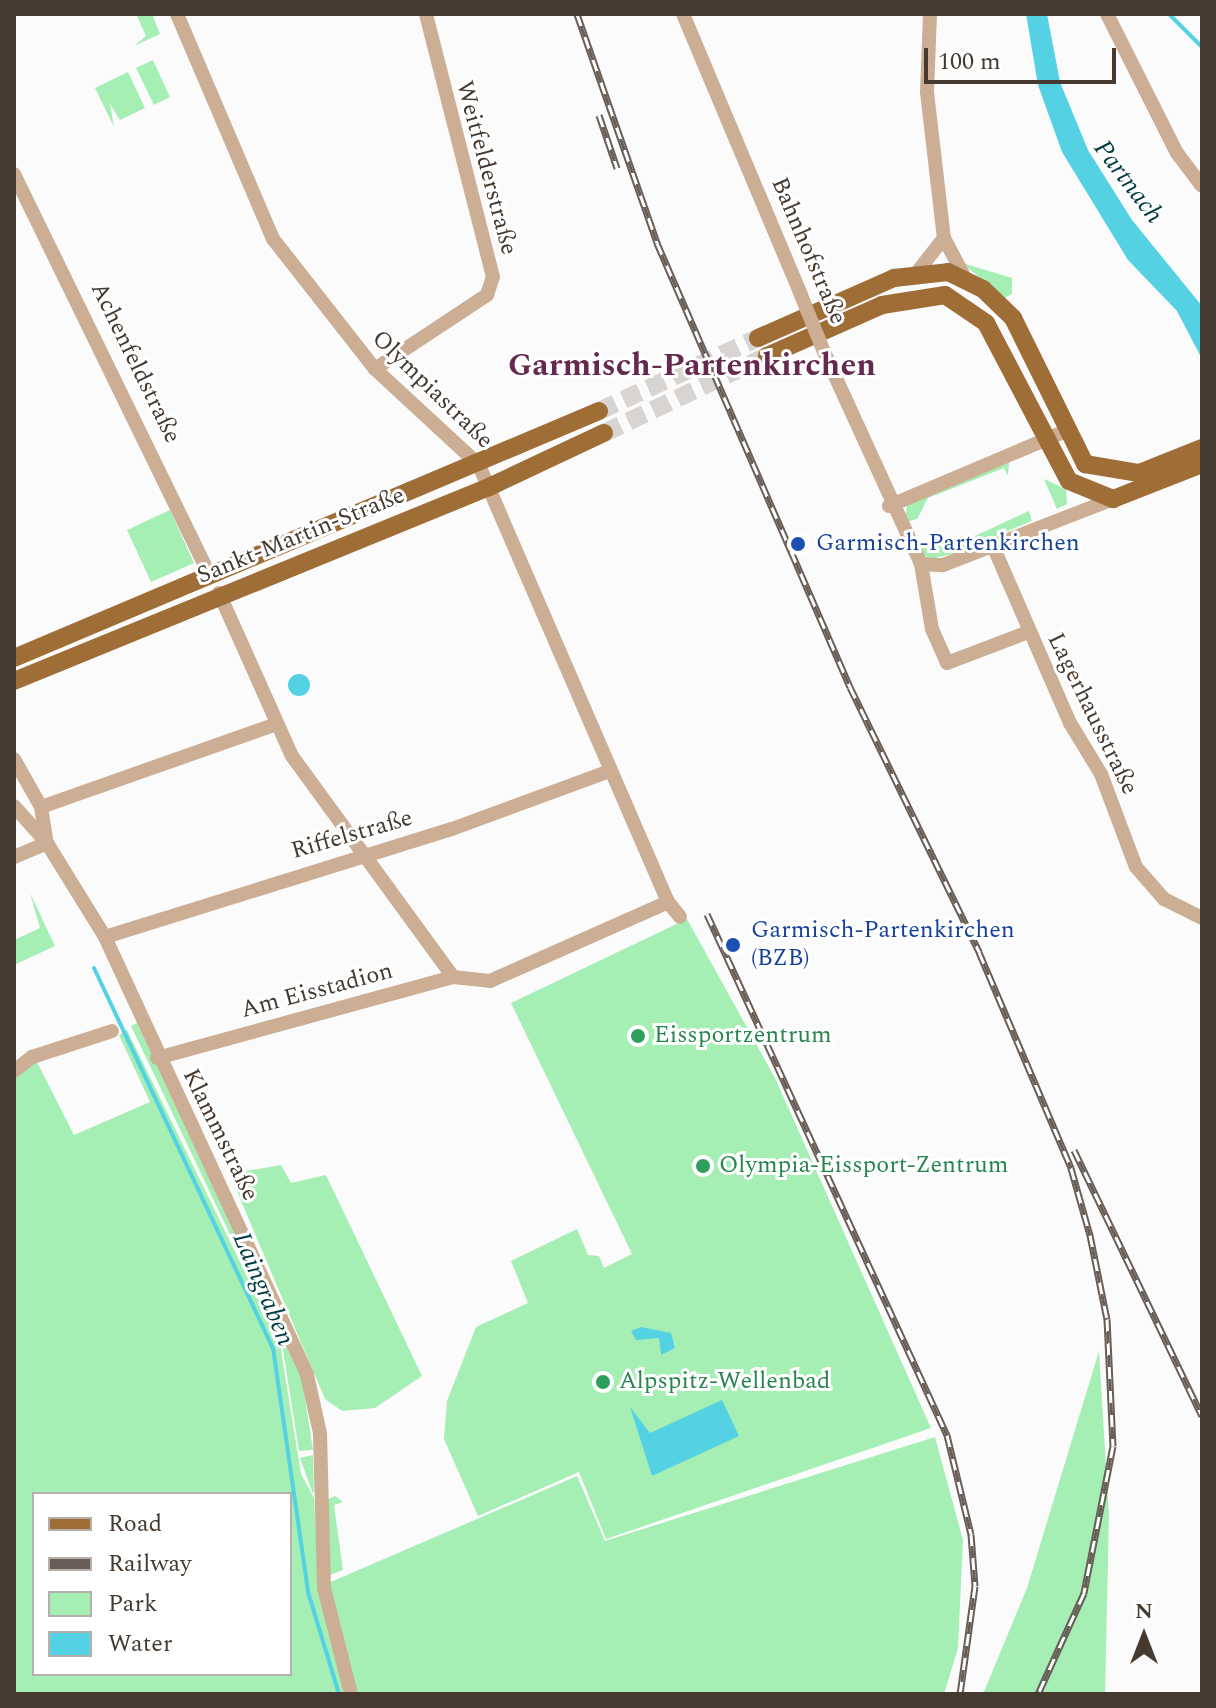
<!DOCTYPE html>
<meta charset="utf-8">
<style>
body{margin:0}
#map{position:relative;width:1216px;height:1708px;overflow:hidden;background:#fbfbfb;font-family:Spectral,serif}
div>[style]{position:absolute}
.green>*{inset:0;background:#a5eeb4}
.water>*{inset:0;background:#54d2e3}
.round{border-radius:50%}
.stream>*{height:4px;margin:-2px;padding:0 2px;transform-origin:2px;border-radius:2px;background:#54d2e3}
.major-tunnel>*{height:18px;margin-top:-9px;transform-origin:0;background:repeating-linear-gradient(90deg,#d7d4d2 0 18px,transparent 0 27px)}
.minor>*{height:14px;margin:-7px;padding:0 7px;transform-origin:7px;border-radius:7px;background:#cbae93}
.major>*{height:18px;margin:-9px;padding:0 9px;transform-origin:9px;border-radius:9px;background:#9f6d36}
.rail>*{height:7px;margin-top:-3.5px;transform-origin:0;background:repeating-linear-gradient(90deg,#fff 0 12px,#695e57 0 24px);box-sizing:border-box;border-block:2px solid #695e57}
.minor-bridge>*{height:14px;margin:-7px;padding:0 7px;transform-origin:7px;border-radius:7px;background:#cbae93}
.dots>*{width:22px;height:22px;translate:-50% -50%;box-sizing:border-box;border:4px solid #fff;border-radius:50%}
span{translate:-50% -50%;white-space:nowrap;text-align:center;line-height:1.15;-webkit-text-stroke:6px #fff;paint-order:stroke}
.street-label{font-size:24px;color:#463930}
.transit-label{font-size:24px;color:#164399}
.left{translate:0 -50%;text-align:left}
.leisure-label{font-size:24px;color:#27864d}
.water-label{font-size:26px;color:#003b42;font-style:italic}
.district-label{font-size:32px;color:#65284e;font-weight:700}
.frame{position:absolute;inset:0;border:16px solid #463930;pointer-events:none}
.legend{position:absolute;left:32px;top:1492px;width:260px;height:184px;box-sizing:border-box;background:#fff;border:2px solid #b5b0ac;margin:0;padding:10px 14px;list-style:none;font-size:24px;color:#463930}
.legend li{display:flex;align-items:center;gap:16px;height:40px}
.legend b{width:40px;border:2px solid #b5b0ac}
.north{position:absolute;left:1104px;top:1596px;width:80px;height:80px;-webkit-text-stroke:6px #fff;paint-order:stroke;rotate:0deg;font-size:22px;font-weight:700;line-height:32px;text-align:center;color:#463930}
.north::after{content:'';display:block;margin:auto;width:28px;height:36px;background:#463930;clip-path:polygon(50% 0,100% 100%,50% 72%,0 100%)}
.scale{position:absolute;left:924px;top:48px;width:192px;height:36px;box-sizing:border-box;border:4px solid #463930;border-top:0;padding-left:10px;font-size:24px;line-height:28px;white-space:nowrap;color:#463930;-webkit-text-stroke:6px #fff;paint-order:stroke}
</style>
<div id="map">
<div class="green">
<div style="clip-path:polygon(136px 14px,152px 14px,160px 34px,134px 46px,146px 36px)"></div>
<div style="clip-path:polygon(153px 60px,170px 97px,154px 105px,136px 68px)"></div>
<div style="clip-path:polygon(128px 72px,145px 108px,120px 120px,110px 104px,114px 127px,95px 88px)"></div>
<div style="clip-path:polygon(962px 263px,1012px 278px,1012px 294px,1004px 298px)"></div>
<div style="clip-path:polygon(1009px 461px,1008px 476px,1004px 468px,928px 498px,917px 519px,905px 522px,907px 504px)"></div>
<div style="clip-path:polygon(1044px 479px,1066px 489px,1067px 504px,1057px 509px)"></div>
<div style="clip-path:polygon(170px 510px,194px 563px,151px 582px,127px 530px)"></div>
<div style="clip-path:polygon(1029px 511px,1032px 521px,952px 554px,930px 559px,915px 549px,929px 542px,947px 549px)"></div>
<div style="clip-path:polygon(30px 893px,55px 946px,14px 965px,14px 940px,40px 928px)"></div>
<div style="clip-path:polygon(687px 919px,775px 1078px,931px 1428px,606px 1539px,579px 1472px,478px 1516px,444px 1439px,447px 1401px,476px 1327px,528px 1303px,511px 1261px,577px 1229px,588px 1255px,599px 1256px,604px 1268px,632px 1254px,511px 1003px)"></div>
<div style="clip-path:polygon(137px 1023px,302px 1379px,313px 1450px,299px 1451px,282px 1344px,131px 1026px)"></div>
<div style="clip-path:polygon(evenodd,127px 1030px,280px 1344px,301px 1474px,314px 1498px,319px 1587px,577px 1476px,605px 1541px,935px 1437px,963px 1540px,958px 1648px,944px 1694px,14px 1694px,14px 1074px,36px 1060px,74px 1135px,150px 1102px,119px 1035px,127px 1030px,34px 1494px,290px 1494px,290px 1674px,34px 1674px,34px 1494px)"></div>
<div style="clip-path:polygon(281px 1165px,291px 1183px,326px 1175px,422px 1376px,375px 1408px,342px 1411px,325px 1399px,233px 1182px,246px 1171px)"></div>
<div style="clip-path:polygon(1099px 1351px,1109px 1515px,1105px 1694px,983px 1694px,1027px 1588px)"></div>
<div style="clip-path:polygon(313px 1455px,314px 1490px,313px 1494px,300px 1458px)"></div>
<div style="clip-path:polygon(335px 1496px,343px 1502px,334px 1505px,343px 1570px,330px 1575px,322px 1502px)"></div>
</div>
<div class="water">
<div style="clip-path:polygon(1026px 14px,1047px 14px,1060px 82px,1088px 150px,1132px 220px,1202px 306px,1202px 359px,1177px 311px,1128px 260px,1062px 152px,1038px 85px)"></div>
<div class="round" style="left:288px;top:674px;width:22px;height:22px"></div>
<div style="clip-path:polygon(641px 1327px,671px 1333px,675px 1348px,661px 1355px,659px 1338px,636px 1340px,631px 1331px)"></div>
<div style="clip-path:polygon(722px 1400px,739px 1436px,652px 1476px,630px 1407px,650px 1433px)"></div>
</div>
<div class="stream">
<div style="left:1169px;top:14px;width:47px;rotate:45deg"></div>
<div style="left:94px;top:968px;width:420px;rotate:64.8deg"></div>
<div style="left:273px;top:1348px;width:246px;rotate:81.8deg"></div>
<div style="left:308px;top:1592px;width:107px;rotate:73.1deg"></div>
</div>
<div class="major-tunnel">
<div style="left:599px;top:411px;width:175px;rotate:-24.7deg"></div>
<div style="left:604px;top:433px;width:180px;rotate:-25.3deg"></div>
</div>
<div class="minor">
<div style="left:683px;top:14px;width:305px;rotate:67.2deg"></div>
<div style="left:930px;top:14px;width:78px;rotate:92.2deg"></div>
<div style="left:927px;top:92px;width:147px;rotate:83.4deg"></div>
<div style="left:944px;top:238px;width:45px;rotate:62.3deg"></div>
<div style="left:1107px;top:14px;width:156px;rotate:63.3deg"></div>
<div style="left:1177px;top:153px;width:41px;rotate:52.9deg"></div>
<div style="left:14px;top:174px;width:446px;rotate:64deg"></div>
<div style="left:918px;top:271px;width:42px;rotate:-51.8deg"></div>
<div style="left:824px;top:352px;width:233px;rotate:65.4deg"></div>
<div style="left:921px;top:564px;width:22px;rotate:3deg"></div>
<div style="left:943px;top:565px;width:182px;rotate:-21.2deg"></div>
<div style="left:375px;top:369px;width:134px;rotate:-33.5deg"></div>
<div style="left:487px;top:295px;width:19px;rotate:-72deg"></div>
<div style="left:493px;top:277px;width:271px;rotate:-104.3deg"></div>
<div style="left:889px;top:506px;width:192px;rotate:-23deg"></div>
<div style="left:993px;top:546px;width:193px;rotate:66.5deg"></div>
<div style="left:1070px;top:723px;width:60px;rotate:58.7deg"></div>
<div style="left:1101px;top:774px;width:99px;rotate:69.4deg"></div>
<div style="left:1136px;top:867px;width:43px;rotate:48.8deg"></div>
<div style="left:1164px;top:899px;width:42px;rotate:26.6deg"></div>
<div style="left:921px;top:564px;width:66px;rotate:80.4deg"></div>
<div style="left:932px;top:629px;width:37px;rotate:66deg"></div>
<div style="left:947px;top:663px;width:87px;rotate:-20.9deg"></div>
<div style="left:219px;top:593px;width:179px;rotate:65.9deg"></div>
<div style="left:292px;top:756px;width:273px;rotate:53.9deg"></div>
<div style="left:14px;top:759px;width:55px;rotate:60.6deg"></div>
<div style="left:41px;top:807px;width:36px;rotate:81deg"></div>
<div style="left:14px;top:806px;width:50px;rotate:48.3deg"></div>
<div style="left:47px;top:843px;width:110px;rotate:58.3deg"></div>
<div style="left:105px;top:937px;width:482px;rotate:65.2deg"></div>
<div style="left:307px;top:1375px;width:59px;rotate:77.4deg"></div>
<div style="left:320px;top:1433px;width:155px;rotate:88.5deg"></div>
<div style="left:324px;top:1588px;width:109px;rotate:75.7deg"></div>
<div style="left:41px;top:807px;width:247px;rotate:-19.4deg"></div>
<div style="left:14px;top:857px;width:36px;rotate:-23deg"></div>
<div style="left:668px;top:902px;width:19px;rotate:51deg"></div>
<div style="left:105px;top:937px;width:363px;rotate:-17.3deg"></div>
<div style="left:452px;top:829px;width:168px;rotate:-20.2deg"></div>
<div style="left:157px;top:1058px;width:307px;rotate:-15.3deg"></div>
<div style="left:453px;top:977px;width:37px;rotate:6deg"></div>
<div style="left:490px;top:981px;width:195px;rotate:-23.9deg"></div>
<div style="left:668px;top:902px;width:476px;rotate:-113.4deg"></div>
<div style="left:479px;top:465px;width:142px;rotate:-137.3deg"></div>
<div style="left:375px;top:369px;width:165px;rotate:-128.1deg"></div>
<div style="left:273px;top:239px;width:245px;rotate:-113.1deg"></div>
<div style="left:14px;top:1071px;width:23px;rotate:-38deg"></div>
<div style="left:32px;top:1057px;width:84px;rotate:-18deg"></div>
</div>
<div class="major">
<div style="left:758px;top:338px;width:149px;rotate:-23.8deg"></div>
<div style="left:894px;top:278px;width:54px;rotate:-6.3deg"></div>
<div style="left:948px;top:272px;width:39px;rotate:26deg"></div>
<div style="left:983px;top:289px;width:42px;rotate:44deg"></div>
<div style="left:1013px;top:318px;width:163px;rotate:63.7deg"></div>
<div style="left:1085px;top:464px;width:55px;rotate:9.5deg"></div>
<div style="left:1139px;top:473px;width:68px;rotate:-21.6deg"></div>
<div style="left:767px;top:356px;width:126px;rotate:-23.9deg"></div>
<div style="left:882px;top:305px;width:64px;rotate:-9deg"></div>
<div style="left:945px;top:295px;width:50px;rotate:34.3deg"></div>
<div style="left:986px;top:323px;width:178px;rotate:62.3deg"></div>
<div style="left:1069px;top:481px;width:48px;rotate:22.2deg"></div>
<div style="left:1113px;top:499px;width:96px;rotate:-21.5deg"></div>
<div style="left:14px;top:658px;width:635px;rotate:-22.89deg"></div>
<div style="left:14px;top:681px;width:513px;rotate:-22.22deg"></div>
<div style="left:489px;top:487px;width:127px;rotate:-25.2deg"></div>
</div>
<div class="rail">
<div style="left:577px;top:14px;width:243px;rotate:70.7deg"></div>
<div style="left:657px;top:243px;width:484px;rotate:66.5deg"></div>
<div style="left:850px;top:687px;width:295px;rotate:64deg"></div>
<div style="left:979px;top:952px;width:235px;rotate:66.9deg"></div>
<div style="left:1071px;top:1168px;width:70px;rotate:74.2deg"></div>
<div style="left:1090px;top:1235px;width:86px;rotate:78.6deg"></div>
<div style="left:1107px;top:1319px;width:127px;rotate:87.3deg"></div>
<div style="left:1113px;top:1446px;width:150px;rotate:101.2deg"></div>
<div style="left:1084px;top:1593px;width:111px;rotate:114.5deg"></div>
<div style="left:599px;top:115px;width:56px;rotate:71.2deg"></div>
<div style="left:707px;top:914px;width:574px;rotate:65.27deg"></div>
<div style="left:947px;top:1435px;width:102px;rotate:76.4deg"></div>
<div style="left:971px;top:1534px;width:52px;rotate:85.6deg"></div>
<div style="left:975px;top:1586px;width:109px;rotate:97.9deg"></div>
<div style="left:1074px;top:1150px;width:295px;rotate:64.3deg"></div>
</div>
<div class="minor-bridge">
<div style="left:801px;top:295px;width:61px;rotate:68deg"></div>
</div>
<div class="dots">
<div style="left:798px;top:544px;background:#1a4fb4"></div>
<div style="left:733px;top:945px;background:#1a4fb4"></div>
<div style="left:638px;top:1036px;background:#2e9e5b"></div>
<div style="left:703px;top:1166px;background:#2e9e5b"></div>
<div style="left:603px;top:1382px;background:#2e9e5b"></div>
</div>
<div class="street-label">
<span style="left:486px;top:168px;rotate:75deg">Weitfelderstraße</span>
<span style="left:808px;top:251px;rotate:67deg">Bahnhofstraße</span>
<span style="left:135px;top:363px;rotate:64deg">Achenfeldstraße</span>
<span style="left:432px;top:390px;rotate:44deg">Olympiastraße</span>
<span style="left:301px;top:536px;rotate:-22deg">Sankt-Martin-Straße</span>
<span style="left:1092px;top:714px;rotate:64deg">Lagerhausstraße</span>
<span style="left:352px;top:835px;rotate:-16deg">Riffelstraße</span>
<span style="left:317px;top:991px;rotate:-15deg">Am Eisstadion</span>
<span style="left:220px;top:1135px;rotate:64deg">Klammstraße</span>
</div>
<div class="transit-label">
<span class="left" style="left:816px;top:544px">Garmisch-Partenkirchen</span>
<span class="left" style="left:751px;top:945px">Garmisch-Partenkirchen<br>(BZB)</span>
</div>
<div class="leisure-label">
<span class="left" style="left:654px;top:1036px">Eissportzentrum</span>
<span class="left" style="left:719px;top:1166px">Olympia-Eissport-Zentrum</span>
<span class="left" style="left:619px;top:1382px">Alpspitz-Wellenbad</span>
</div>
<div class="water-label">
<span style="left:1128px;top:182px;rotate:53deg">Partnach</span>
<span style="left:263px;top:1289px;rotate:67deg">Laingraben</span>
</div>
<div class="district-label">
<span style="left:692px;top:366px">Garmisch-Partenkirchen</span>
</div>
<div class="frame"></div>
<ul class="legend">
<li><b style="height:10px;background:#9f6d36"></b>Road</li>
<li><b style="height:10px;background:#695e57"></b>Railway</li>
<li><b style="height:22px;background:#a5eeb4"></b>Park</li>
<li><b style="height:22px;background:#54d2e3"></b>Water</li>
</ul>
<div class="north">N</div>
<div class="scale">100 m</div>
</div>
